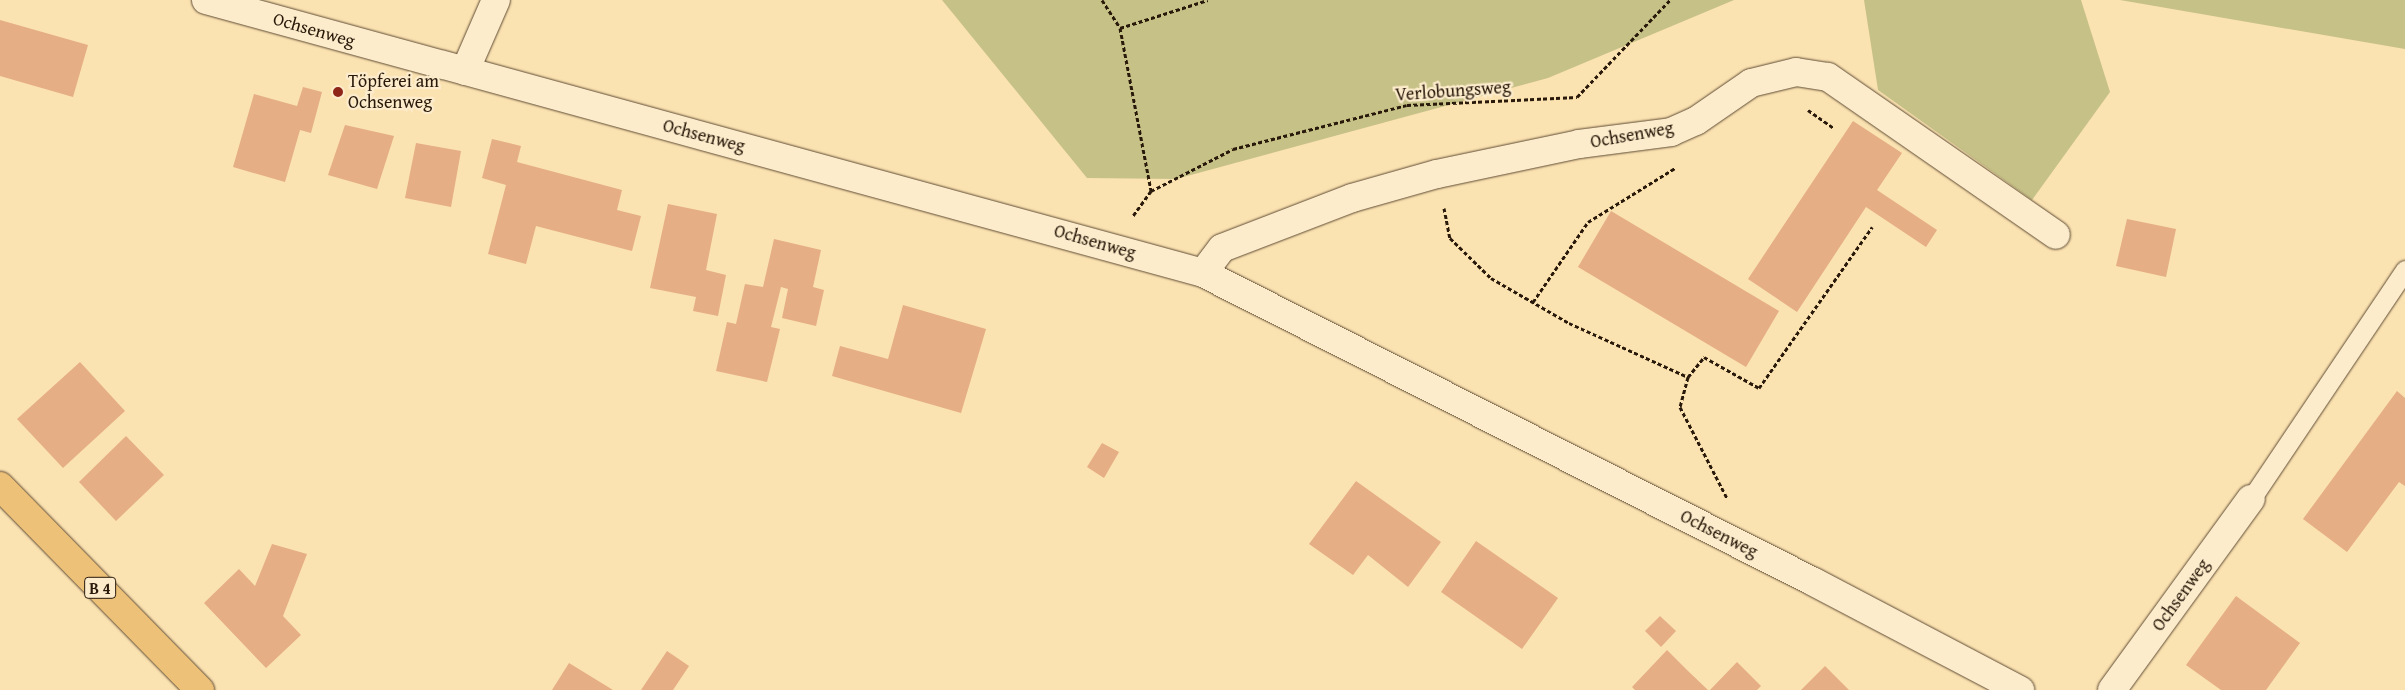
<!DOCTYPE html>
<meta charset="utf-8">
<style>
body{margin:0}
#map{position:relative;width:2405px;height:690px;overflow:hidden;background:#fbe2b1;font-family:"Gentium Book Plus",serif}
div>[style]{position:absolute}
.green>*{inset:0;background:#c6c187}
.building>*{inset:0;background:#e5ae84}
.path>*{height:3px;margin-top:-1.5px;transform-origin:0;background:repeating-linear-gradient(90deg,#29190a 0 4px,transparent 0 6.5px)}
.roads{filter:drop-shadow(0 0 1px #5e4b34) drop-shadow(0 0 1px #5e4b34)}
.lane>*{height:19px;margin:-9.5px;padding:0 9.5px;transform-origin:9.5px;border-radius:9.5px;background:#fceccc}
.street>*{height:28px;margin:-14px;padding:0 14px;transform-origin:14px;border-radius:14px;background:#fceccc}
.primary>*{height:28px;margin:-14px;padding:0 14px;transform-origin:14px;border-radius:14px;background:#eec178}
.dots>*{width:14px;height:14px;translate:-50% -50%;box-sizing:border-box;border:2px solid #fceccc;border-radius:50%}
span{translate:-50% -50%;white-space:nowrap;text-align:center;line-height:1.15;-webkit-text-stroke:4.5px #fceccc;paint-order:stroke}
.shield-label span{padding:1px 4px;background:#fceccc;border:1px solid;border-radius:4px;-webkit-text-stroke-width:0}
.shield-label{font-size:16px;color:#29190a;font-weight:700}
.street-label{font-size:18px;color:#29190a}
.poi-label{font-size:18px;color:#29190a}
.left{translate:0 -50%;text-align:left}
</style>
<div id="map">
<div class="green">
<div style="clip-path:polygon(942px 0,1734px 0,1548px 78px,1176px 179px,1087px 178px)"></div>
<div style="clip-path:polygon(1864px 0,2081px 0,2110px 92px,2032px 200px,1878px 90px)"></div>
<div style="clip-path:polygon(2120px 0,2405px 0,2405px 49px)"></div>
</div>
<div class="building">
<div style="clip-path:polygon(0 20px,88px 45px,73px 97px,0 76px)"></div>
<div style="clip-path:polygon(303px 87px,322px 92px,311px 133px,300px 130px,285px 182px,233px 167px,254px 94px,297px 106px)"></div>
<div style="clip-path:polygon(1853px 121px,1902px 153px,1877px 190px,1937px 230px,1926px 247px,1866px 207px,1797px 312px,1748px 279px)"></div>
<div style="clip-path:polygon(345px 125px,394px 136px,377px 189px,328px 175px)"></div>
<div style="clip-path:polygon(492px 139px,521px 146px,517px 162px,622px 190px,617px 210px,641px 216px,632px 251px,536px 226px,526px 264px,488px 254px,506px 185px,482px 178px)"></div>
<div style="clip-path:polygon(416px 143px,461px 151px,451px 207px,405px 198px)"></div>
<div style="clip-path:polygon(668px 204px,717px 214px,706px 270px,726px 275px,718px 316px,693px 311px,696px 297px,650px 288px)"></div>
<div style="clip-path:polygon(1611px 211px,1779px 311px,1746px 367px,1578px 267px)"></div>
<div style="clip-path:polygon(2127px 219px,2176px 229px,2166px 277px,2116px 266px)"></div>
<div style="clip-path:polygon(774px 239px,821px 250px,813px 287px,824px 290px,816px 326px,782px 318px,788px 289px,781px 287px,771px 327px,780px 329px,767px 382px,716px 371px,727px 322px,736px 324px,745px 284px,763px 287px)"></div>
<div style="clip-path:polygon(903px 305px,986px 329px,961px 413px,832px 376px,840px 346px,888px 359px)"></div>
<div style="clip-path:polygon(80px 362px,125px 411px,63px 468px,17px 419px)"></div>
<div style="clip-path:polygon(2397px 391px,2405px 398px,2405px 486px,2399px 482px,2347px 552px,2303px 519px)"></div>
<div style="clip-path:polygon(126px 436px,164px 475px,116px 521px,79px 482px)"></div>
<div style="clip-path:polygon(1102px 443px,1119px 452px,1104px 478px,1087px 467px)"></div>
<div style="clip-path:polygon(1356px 481px,1441px 542px,1408px 587px,1368px 555px,1353px 575px,1309px 544px)"></div>
<div style="clip-path:polygon(1476px 541px,1558px 598px,1522px 649px,1441px 592px)"></div>
<div style="clip-path:polygon(272px 544px,307px 554px,283px 616px,301px 635px,266px 668px,204px 603px,239px 569px,255px 586px)"></div>
<div style="clip-path:polygon(2236px 596px,2300px 643px,2266px 690px,2221px 690px,2186px 665px)"></div>
<div style="clip-path:polygon(1660px 616px,1676px 631px,1661px 647px,1645px 631px)"></div>
<div style="clip-path:polygon(1667px 650px,1688px 671px,1708px 690px,1635px 690px,1632px 687px)"></div>
<div style="clip-path:polygon(667px 651px,689px 666px,673px 690px,641px 690px)"></div>
<div style="clip-path:polygon(1737px 662px,1761px 686px,1757px 690px,1710px 690px)"></div>
<div style="clip-path:polygon(569px 663px,613px 690px,552px 690px)"></div>
<div style="clip-path:polygon(1825px 666px,1849px 690px,1801px 690px)"></div>
</div>
<div class="path">
<div style="left:1102px;top:0;width:33px;rotate:57deg"></div>
<div style="left:1120px;top:28px;width:166px;rotate:79.2deg"></div>
<div style="left:1151px;top:191px;width:32px;rotate:126deg"></div>
<div style="left:1120px;top:28px;width:92px;rotate:-17.7deg"></div>
<div style="left:1808px;top:110px;width:32px;rotate:35deg"></div>
<div style="left:1151px;top:191px;width:92px;rotate:-27.1deg"></div>
<div style="left:1233px;top:149px;width:179px;rotate:-14.2deg"></div>
<div style="left:1407px;top:105px;width:170px;rotate:-2.7deg"></div>
<div style="left:1577px;top:97px;width:134px;rotate:-46.2deg"></div>
<div style="left:1444px;top:208px;width:31px;rotate:79deg"></div>
<div style="left:1450px;top:238px;width:57px;rotate:44.3deg"></div>
<div style="left:1491px;top:278px;width:90px;rotate:30deg"></div>
<div style="left:1569px;top:323px;width:131px;rotate:24.4deg"></div>
<div style="left:1688px;top:377px;width:31px;rotate:105deg"></div>
<div style="left:1680px;top:407px;width:102px;rotate:62.7deg"></div>
<div style="left:1533px;top:302px;width:97px;rotate:-55.5deg"></div>
<div style="left:1588px;top:222px;width:102px;rotate:-31.8deg"></div>
<div style="left:1688px;top:377px;width:26px;rotate:-51deg"></div>
<div style="left:1704px;top:357px;width:63px;rotate:29.4deg"></div>
<div style="left:1759px;top:388px;width:197px;rotate:-54.9deg"></div>
</div>
<div class="roads">
<div class="lane">
<div style="left:2251px;top:499px;width:276px;rotate:-56.1deg"></div>
</div>
<div class="street">
<div style="left:206px;top:0;width:1034px;rotate:15.31deg"></div>
<div style="left:1203px;top:273px;width:685px;rotate:26.83deg"></div>
<div style="left:1814px;top:582px;width:233px;rotate:27.7deg"></div>
<div style="left:465px;top:71px;width:77px;rotate:-66.4deg"></div>
<div style="left:1203px;top:273px;width:31px;rotate:-53deg"></div>
<div style="left:1222px;top:248px;width:139px;rotate:-21deg"></div>
<div style="left:1352px;top:198px;width:88px;rotate:-15.8deg"></div>
<div style="left:1437px;top:174px;width:145px;rotate:-11.9deg"></div>
<div style="left:1579px;top:144px;width:93px;rotate:-7.4deg"></div>
<div style="left:1671px;top:132px;width:27px;rotate:-24deg"></div>
<div style="left:1696px;top:121px;width:67px;rotate:-34.6deg"></div>
<div style="left:1751px;top:83px;width:46px;rotate:-13.7deg"></div>
<div style="left:1796px;top:72px;width:32px;rotate:9deg"></div>
<div style="left:1828px;top:77px;width:277px;rotate:34.7deg"></div>
<div style="left:2112px;top:690px;width:236px;rotate:-54deg"></div>
</div>
<div class="primary">
<div style="left:0;top:486px;width:286px;rotate:45.6deg"></div>
</div>
</div>
<div class="dots">
<div style="left:338px;top:92px;background:#8f2418"></div>
</div>
<div class="shield-label">
<span style="left:100px;top:588px">B 4</span>
</div>
<div class="street-label">
<span style="left:314px;top:30px;rotate:16deg">Ochsenweg</span>
<span style="left:1453px;top:91px;rotate:-4deg">Verlobungsweg</span>
<span style="left:1632px;top:135px;rotate:-10deg">Ochsenweg</span>
<span style="left:704px;top:136px;rotate:15deg">Ochsenweg</span>
<span style="left:1095px;top:242px;rotate:16deg">Ochsenweg</span>
<span style="left:1719px;top:534px;rotate:27deg">Ochsenweg</span>
<span style="left:2181px;top:595px;rotate:-54deg">Ochsenweg</span>
</div>
<div class="poi-label">
<span class="left" style="left:348px;top:92px">Töpferei am<br>Ochsenweg</span>
</div>
</div>
